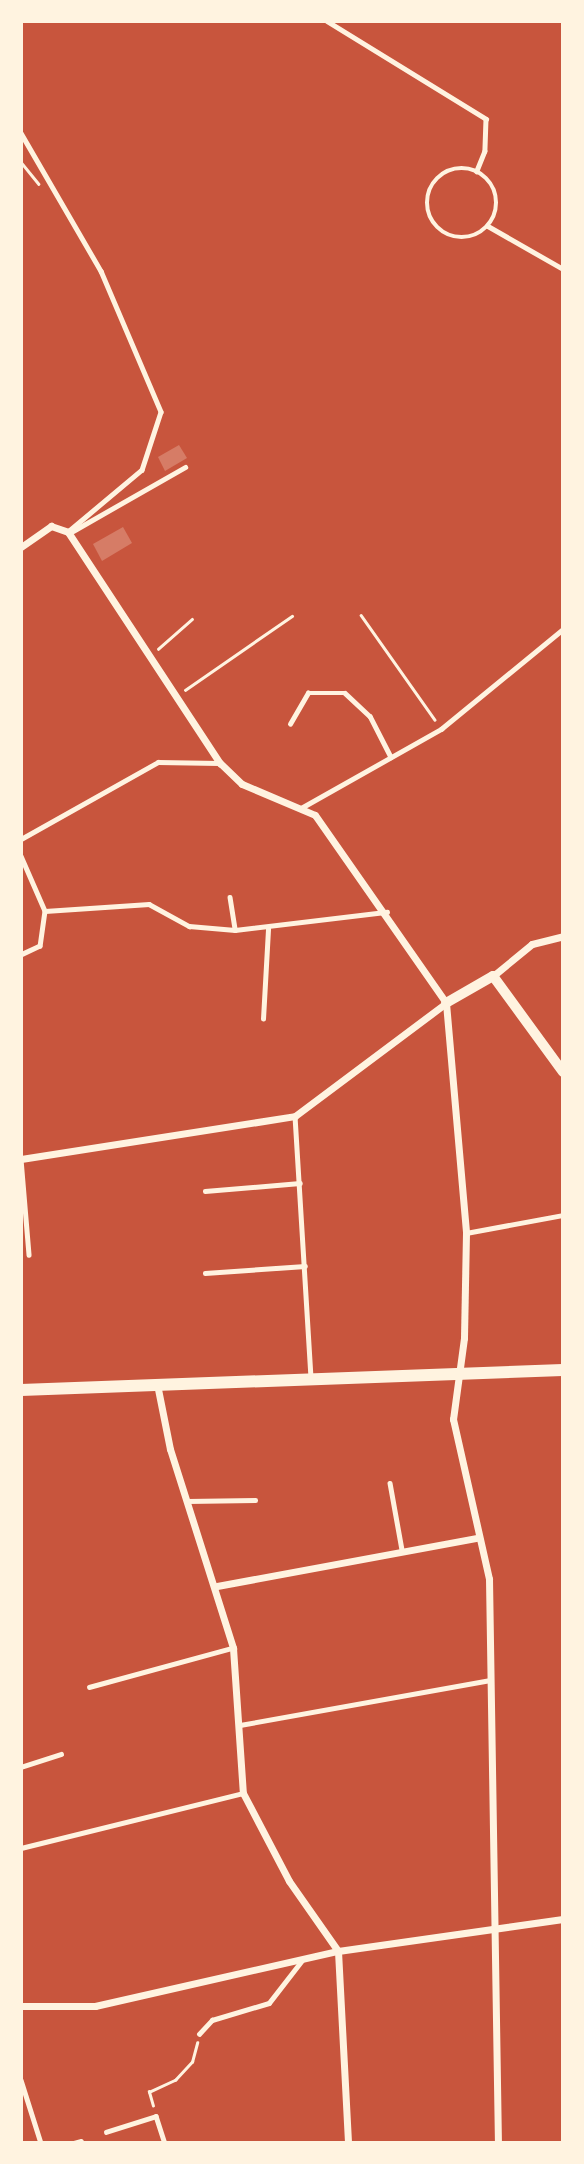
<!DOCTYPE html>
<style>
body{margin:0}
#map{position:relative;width:584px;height:2164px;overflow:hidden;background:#c8553d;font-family:"Work Sans",sans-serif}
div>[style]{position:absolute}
.building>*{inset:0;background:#d67c66}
.path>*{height:2.5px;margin:-1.25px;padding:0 1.25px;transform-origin:1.25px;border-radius:1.25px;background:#fff3e0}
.service>*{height:4.5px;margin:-2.25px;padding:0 2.25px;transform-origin:2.25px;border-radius:2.25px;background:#fff3e0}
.service>.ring{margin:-2.25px;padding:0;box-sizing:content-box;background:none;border:4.5px solid #fff3e0;border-radius:50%}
.minor>*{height:7px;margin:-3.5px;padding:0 3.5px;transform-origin:3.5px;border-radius:3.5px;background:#fff3e0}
.tertiary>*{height:10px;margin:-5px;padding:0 5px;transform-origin:5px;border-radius:5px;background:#fff3e0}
.secondary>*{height:12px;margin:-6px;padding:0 6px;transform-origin:6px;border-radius:6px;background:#fff3e0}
span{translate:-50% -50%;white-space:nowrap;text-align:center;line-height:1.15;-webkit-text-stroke:5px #fff3e0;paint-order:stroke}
.frame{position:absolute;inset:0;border:23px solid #fff3e0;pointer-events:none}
</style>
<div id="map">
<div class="building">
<div style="clip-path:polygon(179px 445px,187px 458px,165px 471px,158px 457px)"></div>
<div style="clip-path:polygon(123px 527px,132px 543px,102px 561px,93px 544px)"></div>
</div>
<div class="path">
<div style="left:21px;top:162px;width:28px;rotate:51deg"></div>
<div style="left:361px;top:615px;width:128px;rotate:54.8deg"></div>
<div style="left:158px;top:649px;width:45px;rotate:-41.4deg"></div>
<div style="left:185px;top:690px;width:130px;rotate:-34.7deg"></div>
<div style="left:153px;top:2106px;width:15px;rotate:-106deg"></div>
<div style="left:149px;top:2092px;width:29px;rotate:-25deg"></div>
<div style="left:175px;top:2080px;width:25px;rotate:-47deg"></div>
<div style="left:192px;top:2062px;width:20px;rotate:-75deg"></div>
</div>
<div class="service">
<div style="left:327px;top:21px;width:187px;rotate:31.6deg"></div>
<div style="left:486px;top:119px;width:32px;rotate:92deg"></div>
<div style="left:485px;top:151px;width:22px;rotate:112deg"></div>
<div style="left:21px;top:133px;width:160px;rotate:59.9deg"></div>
<div style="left:101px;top:271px;width:153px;rotate:66.9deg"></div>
<div style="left:161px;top:412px;width:61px;rotate:108.1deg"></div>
<div style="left:142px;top:470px;width:97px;rotate:140deg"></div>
<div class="ring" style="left:427px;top:168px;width:65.5px;height:65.5px"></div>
<div style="left:488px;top:226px;width:86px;rotate:29.8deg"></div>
<div style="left:73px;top:531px;width:129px;rotate:-29.7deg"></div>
<div style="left:290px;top:724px;width:36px;rotate:-60deg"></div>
<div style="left:308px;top:693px;width:37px"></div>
<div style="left:345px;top:693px;width:34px;rotate:43deg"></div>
<div style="left:370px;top:716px;width:46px;rotate:62.9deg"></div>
<div style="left:301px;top:808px;width:161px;rotate:-29.4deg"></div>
<div style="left:441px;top:729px;width:158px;rotate:-39.3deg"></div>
<div style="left:21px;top:839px;width:157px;rotate:-29.3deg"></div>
<div style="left:158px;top:762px;width:61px;rotate:0.9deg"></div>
<div style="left:21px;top:856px;width:60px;rotate:66.4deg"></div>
<div style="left:45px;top:911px;width:35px;rotate:98deg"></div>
<div style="left:40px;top:946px;width:21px;rotate:155deg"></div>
<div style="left:230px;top:897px;width:33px;rotate:81deg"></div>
<div style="left:45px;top:911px;width:104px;rotate:-3.9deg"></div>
<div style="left:149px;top:904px;width:46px;rotate:28.8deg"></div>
<div style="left:189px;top:926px;width:46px;rotate:5deg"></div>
<div style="left:235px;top:930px;width:153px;rotate:-6.8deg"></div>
<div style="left:263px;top:1019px;width:90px;rotate:-86.8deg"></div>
<div style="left:295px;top:1116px;width:261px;rotate:86.5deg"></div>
<div style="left:21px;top:1159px;width:96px;rotate:85.2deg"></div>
<div style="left:205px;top:1191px;width:95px;rotate:-4.8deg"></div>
<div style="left:466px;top:1233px;width:99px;rotate:-10.5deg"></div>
<div style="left:205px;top:1273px;width:100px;rotate:-4deg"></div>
<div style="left:390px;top:1483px;width:68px;rotate:79.8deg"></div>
<div style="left:187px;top:1501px;width:68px;rotate:-0.8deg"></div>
<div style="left:89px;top:1687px;width:148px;rotate:-15.3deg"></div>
<div style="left:240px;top:1725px;width:254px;rotate:-10.2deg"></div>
<div style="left:21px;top:1767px;width:42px;rotate:-18deg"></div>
<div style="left:21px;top:1848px;width:229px;rotate:-13.9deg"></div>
<div style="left:199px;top:2034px;width:19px;rotate:-47deg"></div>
<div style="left:212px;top:2020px;width:59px;rotate:-16.6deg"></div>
<div style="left:269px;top:2003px;width:56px;rotate:-52.3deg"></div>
<div style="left:21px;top:2080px;width:66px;rotate:72.4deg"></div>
<div style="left:106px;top:2132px;width:52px;rotate:-17.7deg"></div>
<div style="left:156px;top:2116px;width:28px;rotate:72deg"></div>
<div style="left:74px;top:2143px;width:7px;rotate:-16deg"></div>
</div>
<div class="minor">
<div style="left:21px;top:547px;width:37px;rotate:-35deg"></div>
<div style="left:51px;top:526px;width:18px;rotate:19deg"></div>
<div style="left:68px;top:532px;width:277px;rotate:56.7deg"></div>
<div style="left:220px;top:763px;width:30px;rotate:44deg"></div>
<div style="left:242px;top:784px;width:79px;rotate:23deg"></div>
<div style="left:315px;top:815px;width:229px;rotate:55.1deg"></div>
<div style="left:446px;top:1003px;width:231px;rotate:85deg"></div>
<div style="left:466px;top:1233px;width:105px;rotate:91.1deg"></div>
<div style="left:464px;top:1338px;width:82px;rotate:97.7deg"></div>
<div style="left:453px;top:1419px;width:164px;rotate:77.3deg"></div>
<div style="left:489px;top:1579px;width:564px;rotate:89.09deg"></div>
<div style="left:493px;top:976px;width:50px;rotate:-39.4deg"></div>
<div style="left:532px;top:944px;width:32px;rotate:-14deg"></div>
<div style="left:21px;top:1159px;width:277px;rotate:-8.9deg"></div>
<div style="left:295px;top:1116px;width:189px;rotate:-36.8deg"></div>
<div style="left:157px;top:1384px;width:66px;rotate:78.7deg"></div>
<div style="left:170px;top:1449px;width:209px;rotate:72.4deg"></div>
<div style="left:233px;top:1648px;width:145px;rotate:86.1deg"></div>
<div style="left:243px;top:1793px;width:99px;rotate:62.4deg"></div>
<div style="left:289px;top:1881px;width:85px;rotate:55deg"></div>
<div style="left:338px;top:1951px;width:192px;rotate:87deg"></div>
<div style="left:217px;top:1586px;width:263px;rotate:-10.5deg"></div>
<div style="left:21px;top:2006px;width:74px"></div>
<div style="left:95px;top:2006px;width:249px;rotate:-12.8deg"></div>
<div style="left:338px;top:1951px;width:227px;rotate:-8.1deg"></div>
</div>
<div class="tertiary">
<div style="left:446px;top:1003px;width:54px;rotate:-29.9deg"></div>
<div style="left:493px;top:976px;width:119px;rotate:53.9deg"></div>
</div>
<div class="secondary">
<div style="left:21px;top:1390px;width:542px;rotate:-2.11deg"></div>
</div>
<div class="frame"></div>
</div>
